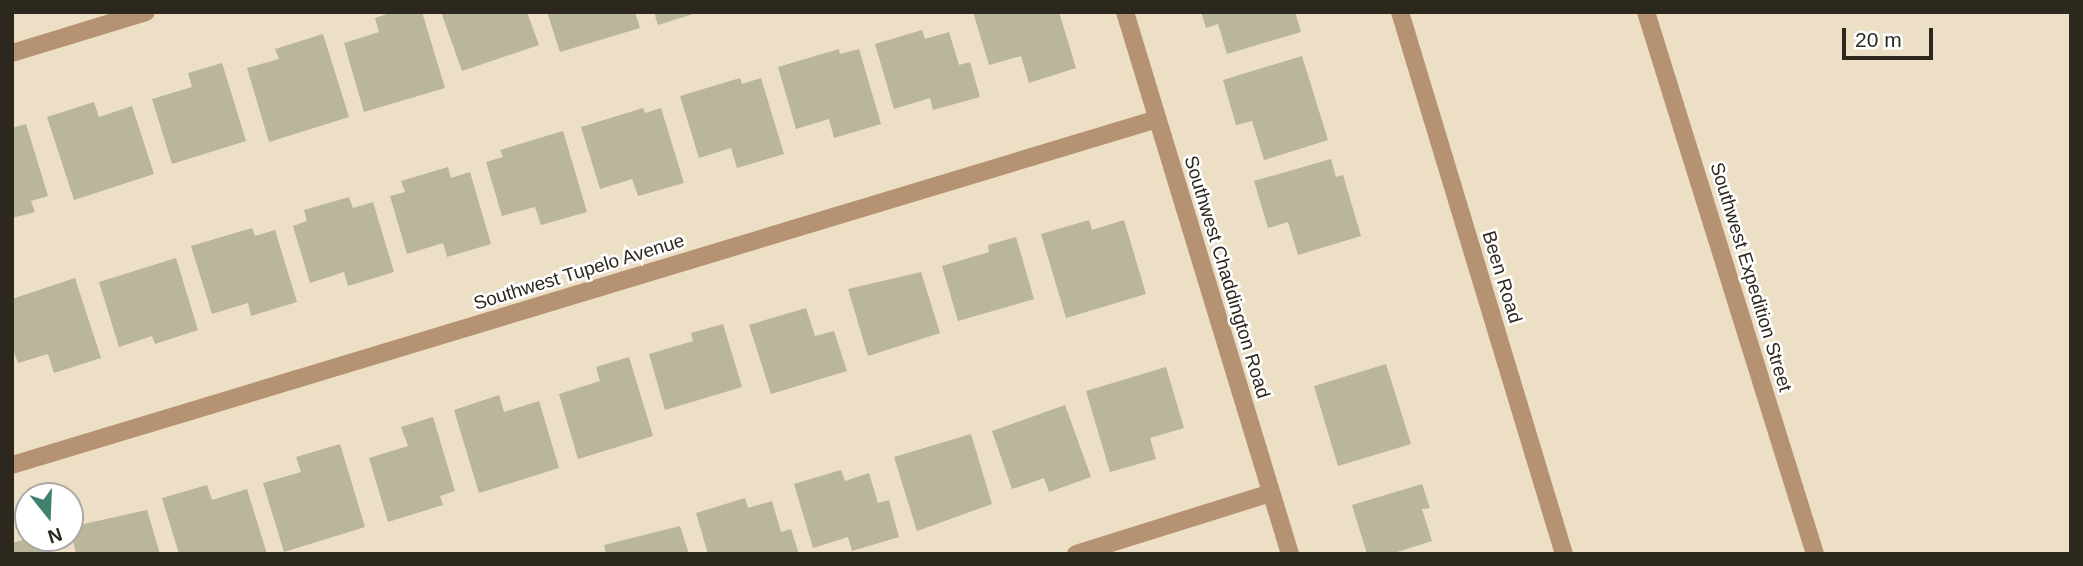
<!DOCTYPE html>
<style>
body{margin:0}
#map{position:relative;width:2083px;height:566px;overflow:hidden;background:#ecdfc5;font-family:Helvetica,sans-serif}
div>[style]{position:absolute}
.building>*{inset:0;background:#b9b69b}
.minor>*{height:18px;margin:-9px;padding:0 9px;transform-origin:9px;border-radius:9px;background:#b59372}
span{translate:-50% -50%;white-space:nowrap;text-align:center;line-height:1.15;-webkit-text-stroke:5px #fff;paint-order:stroke}
.street-label{font-size:19px;color:#2d281e}
.frame{position:absolute;inset:0;border:14px solid #2d281e;pointer-events:none}
.north{position:absolute;left:14px;top:482px;width:70px;height:70px;box-sizing:border-box;background:#fff;border:2px solid #aba9a5;border-radius:50%;rotate:162deg;font-size:19px;font-weight:700;line-height:28px;text-align:center;color:#2d281e}
.north::after{content:'';display:block;margin:auto;width:24px;height:32px;background:#408170;clip-path:polygon(50% 0,100% 100%,50% 72%,0 100%)}
.scale{position:absolute;left:1842px;top:28px;width:91px;height:32px;box-sizing:border-box;border:4px solid #2d281e;border-top:0;padding-left:9px;font-size:21px;line-height:24px;white-space:nowrap;color:#2d281e;-webkit-text-stroke:5px #fff;paint-order:stroke}
</style>
<div id="map">
<div class="building">
<div style="clip-path:polygon(393px 12px,422px 12px,445px 88px,364px 112px,344px 43px,379px 32px,375px 18px)"></div>
<div style="clip-path:polygon(441px 12px,527px 12px,539px 45px,462px 71px)"></div>
<div style="clip-path:polygon(547px 12px,635px 12px,640px 28px,560px 52px)"></div>
<div style="clip-path:polygon(654px 12px,696px 12px,696px 13px,658px 25px)"></div>
<div style="clip-path:polygon(973px 12px,1059px 12px,1076px 68px,1029px 83px,1021px 56px,989px 65px)"></div>
<div style="clip-path:polygon(1201px 12px,1295px 12px,1301px 32px,1227px 54px,1218px 24px,1206px 28px)"></div>
<div style="clip-path:polygon(922px 30px,925px 39px,949px 32px,959px 65px,970px 62px,980px 97px,933px 110px,930px 98px,894px 109px,875px 44px)"></div>
<div style="clip-path:polygon(323px 34px,349px 117px,269px 142px,247px 68px,279px 59px,275px 49px)"></div>
<div style="clip-path:polygon(839px 49px,840px 54px,859px 49px,881px 124px,834px 138px,829px 119px,796px 129px,778px 67px)"></div>
<div style="clip-path:polygon(1302px 56px,1328px 140px,1264px 160px,1252px 121px,1236px 125px,1223px 80px)"></div>
<div style="clip-path:polygon(222px 63px,246px 141px,172px 164px,152px 99px,192px 87px,188px 73px)"></div>
<div style="clip-path:polygon(740px 78px,742px 84px,761px 78px,784px 154px,737px 168px,731px 148px,699px 158px,680px 96px)"></div>
<div style="clip-path:polygon(94px 102px,99px 117px,132px 106px,154px 174px,74px 200px,47px 117px)"></div>
<div style="clip-path:polygon(643px 108px,645px 113px,661px 108px,684px 183px,638px 196px,632px 179px,600px 189px,581px 127px)"></div>
<div style="clip-path:polygon(26px 124px,48px 196px,31px 201px,35px 212px,12px 218px,12px 128px)"></div>
<div style="clip-path:polygon(563px 131px,587px 212px,541px 225px,535px 207px,502px 216px,486px 162px,503px 157px,500px 150px)"></div>
<div style="clip-path:polygon(1331px 159px,1336px 177px,1343px 175px,1361px 236px,1298px 255px,1288px 222px,1268px 228px,1254px 181px)"></div>
<div style="clip-path:polygon(448px 167px,451px 178px,470px 172px,491px 244px,447px 257px,443px 243px,407px 254px,390px 196px,405px 192px,401px 181px)"></div>
<div style="clip-path:polygon(349px 197px,353px 208px,373px 202px,394px 272px,348px 286px,344px 272px,310px 283px,293px 226px,307px 221px,304px 210px)"></div>
<div style="clip-path:polygon(1089px 220px,1092px 230px,1124px 220px,1146px 294px,1066px 318px,1041px 234px)"></div>
<div style="clip-path:polygon(252px 228px,255px 236px,275px 230px,297px 302px,251px 316px,248px 303px,212px 314px,191px 246px)"></div>
<div style="clip-path:polygon(1016px 237px,1034px 299px,958px 321px,942px 266px,989px 252px,988px 245px)"></div>
<div style="clip-path:polygon(176px 258px,198px 330px,155px 344px,152px 336px,119px 347px,99px 282px)"></div>
<div style="clip-path:polygon(921px 272px,940px 333px,868px 356px,848px 289px)"></div>
<div style="clip-path:polygon(75px 278px,101px 358px,54px 373px,48px 354px,18px 363px,12px 347px,12px 299px)"></div>
<div style="clip-path:polygon(806px 308px,815px 336px,834px 331px,847px 371px,771px 394px,749px 325px)"></div>
<div style="clip-path:polygon(723px 324px,742px 387px,665px 410px,649px 354px,693px 341px,691px 333px)"></div>
<div style="clip-path:polygon(629px 357px,653px 436px,578px 459px,559px 394px,600px 381px,596px 367px)"></div>
<div style="clip-path:polygon(1386px 364px,1411px 444px,1338px 466px,1314px 386px)"></div>
<div style="clip-path:polygon(1166px 367px,1184px 428px,1150px 438px,1156px 459px,1110px 472px,1086px 391px)"></div>
<div style="clip-path:polygon(499px 395px,504px 412px,539px 401px,559px 468px,479px 493px,454px 410px)"></div>
<div style="clip-path:polygon(1065px 405px,1091px 477px,1049px 492px,1044px 478px,1012px 489px,992px 431px)"></div>
<div style="clip-path:polygon(433px 417px,455px 491px,440px 496px,443px 505px,388px 522px,369px 458px,408px 446px,401px 427px)"></div>
<div style="clip-path:polygon(971px 434px,992px 504px,917px 531px,894px 457px)"></div>
<div style="clip-path:polygon(340px 444px,365px 527px,284px 552px,263px 483px,301px 472px,296px 457px)"></div>
<div style="clip-path:polygon(841px 470px,845px 481px,869px 473px,878px 503px,889px 500px,899px 537px,852px 551px,848px 537px,813px 548px,794px 484px)"></div>
<div style="clip-path:polygon(1422px 484px,1430px 508px,1422px 509px,1432px 541px,1391px 554px,1367px 554px,1352px 505px)"></div>
<div style="clip-path:polygon(207px 485px,212px 500px,247px 489px,267px 554px,179px 554px,162px 498px)"></div>
<div style="clip-path:polygon(745px 498px,748px 508px,772px 501px,781px 532px,791px 529px,799px 554px,708px 554px,696px 513px)"></div>
<div style="clip-path:polygon(147px 510px,160px 554px,76px 554px,70px 527px)"></div>
<div style="clip-path:polygon(680px 526px,689px 554px,606px 554px,604px 545px)"></div>
<div style="clip-path:polygon(30px 538px,47px 538px,52px 554px,12px 554px,12px 543px)"></div>
</div>
<div class="minor">
<div style="left:1125px;top:12px;width:567px;rotate:73.07deg"></div>
<div style="left:1400px;top:12px;width:566px;rotate:73.17deg"></div>
<div style="left:1646px;top:12px;width:568px;rotate:72.68deg"></div>
<div style="left:12px;top:53px;width:140px;rotate:-17deg"></div>
<div style="left:12px;top:465px;width:1196px;rotate:-16.81deg"></div>
<div style="left:1076px;top:554px;width:204px;rotate:-17.4deg"></div>
</div>
<div class="street-label">
<span style="left:579px;top:272px;rotate:-17deg">Southwest Tupelo Avenue</span>
<span style="left:1227px;top:277px;rotate:73deg">Southwest Chaddington Road</span>
<span style="left:1502px;top:277px;rotate:73deg">Been Road</span>
<span style="left:1751px;top:277px;rotate:73deg">Southwest Expedition Street</span>
</div>
<div class="frame"></div>
<div class="north">N</div>
<div class="scale">20 m</div>
</div>
